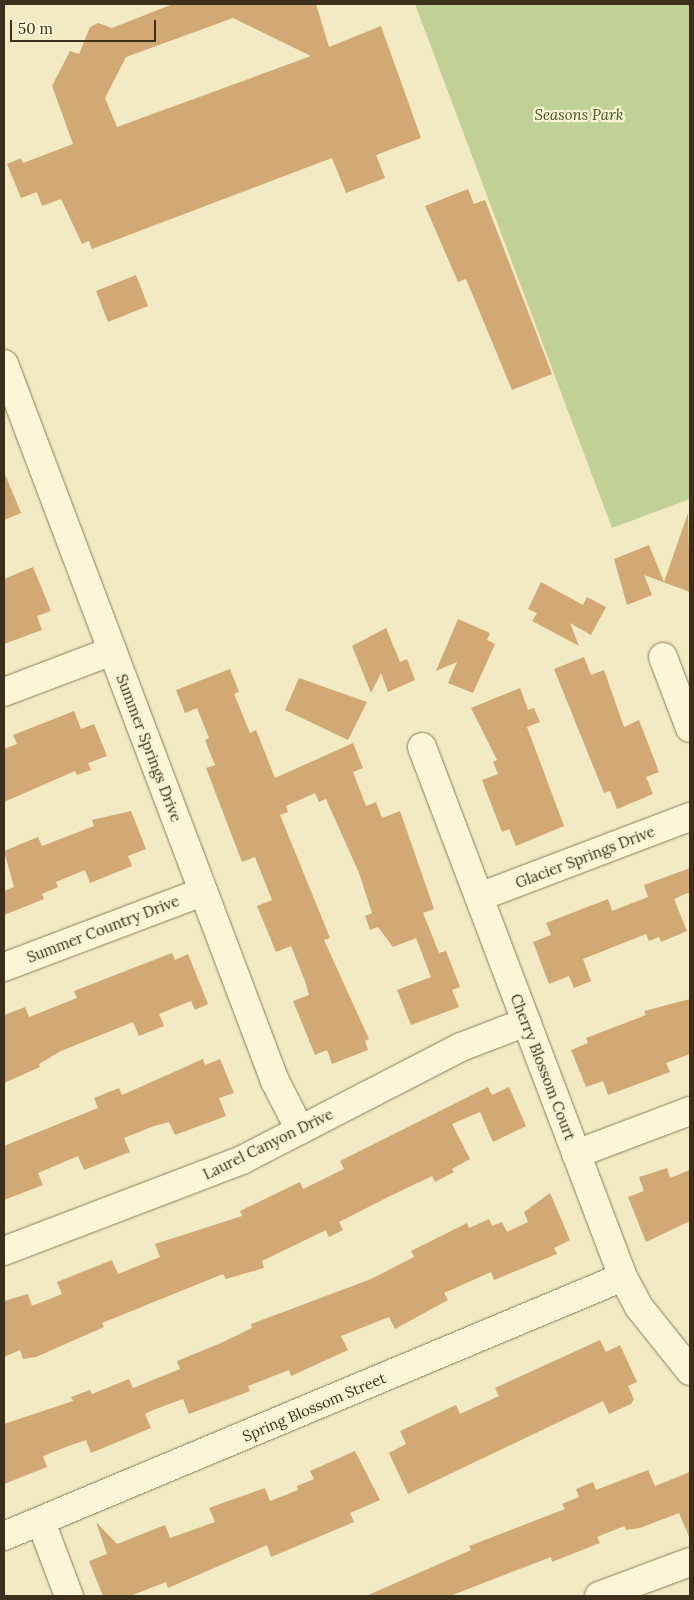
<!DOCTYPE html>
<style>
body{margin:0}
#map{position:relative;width:694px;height:1600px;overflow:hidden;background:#f1eac2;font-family:Lora,serif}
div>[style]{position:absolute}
.green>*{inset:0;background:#c1d095}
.building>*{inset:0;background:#d2a975}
.roads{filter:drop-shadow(0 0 1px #8d7c58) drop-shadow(0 0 1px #8d7c58)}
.minor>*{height:28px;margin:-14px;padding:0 14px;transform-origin:14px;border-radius:14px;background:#fbf6d7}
span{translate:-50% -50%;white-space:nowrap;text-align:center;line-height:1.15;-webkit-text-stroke:4.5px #f8f3d3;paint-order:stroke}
.park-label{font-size:15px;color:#445a22;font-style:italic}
.street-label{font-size:15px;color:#3c301d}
.frame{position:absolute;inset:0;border:5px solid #3c301d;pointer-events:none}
.scale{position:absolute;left:10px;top:20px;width:146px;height:22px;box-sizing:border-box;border:2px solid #3c301d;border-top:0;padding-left:6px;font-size:15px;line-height:18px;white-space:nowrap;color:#3c301d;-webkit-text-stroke:4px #f8f3d3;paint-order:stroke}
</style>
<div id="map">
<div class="green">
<div style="clip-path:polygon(415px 4px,690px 4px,690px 499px,612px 528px)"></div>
</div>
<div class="building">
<div style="clip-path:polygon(evenodd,173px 4px,316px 4px,329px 47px,381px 26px,421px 138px,376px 155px,385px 178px,346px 193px,332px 158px,92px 249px,89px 241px,82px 244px,61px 199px,42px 206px,37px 192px,21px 198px,7px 164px,21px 158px,23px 163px,73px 144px,52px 86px,70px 51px,79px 54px,90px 27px,98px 23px,112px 28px,173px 4px,233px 18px,311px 56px,117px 127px,105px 98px,126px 57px,233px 18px)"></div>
<div style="clip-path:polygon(468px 189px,474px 204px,485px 200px,552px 374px,512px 390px,466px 279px,458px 282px,425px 206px)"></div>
<div style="clip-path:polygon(136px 275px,148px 306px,108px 322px,96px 291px)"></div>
<div style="clip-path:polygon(4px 472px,21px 513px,4px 520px)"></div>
<div style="clip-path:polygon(688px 513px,690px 592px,644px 575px,652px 595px,627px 605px,614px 559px,649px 545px,664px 582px)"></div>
<div style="clip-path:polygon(33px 567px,51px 611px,37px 616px,42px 630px,4px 644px,4px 579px)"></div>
<div style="clip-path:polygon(541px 582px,583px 605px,587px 597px,606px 607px,591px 635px,570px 623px,579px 646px,532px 621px,537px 613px,528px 609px)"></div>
<div style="clip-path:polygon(458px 619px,490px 633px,487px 640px,495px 644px,473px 693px,448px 683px,457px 662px,436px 671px)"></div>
<div style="clip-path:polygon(386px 628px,400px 662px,407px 659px,415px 680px,388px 692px,381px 673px,371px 693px,352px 646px)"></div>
<div style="clip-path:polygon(584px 657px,591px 675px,604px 670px,624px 727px,639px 720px,659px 772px,646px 777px,653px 794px,617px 809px,610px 791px,604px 793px,554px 669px)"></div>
<div style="clip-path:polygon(230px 669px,239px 692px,234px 694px,250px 733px,256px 730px,275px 778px,353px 743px,363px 768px,353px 772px,366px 806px,376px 802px,382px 818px,400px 811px,434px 909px,423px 913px,439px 953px,446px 951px,460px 987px,452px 990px,459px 1007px,411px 1025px,397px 990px,431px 977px,416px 938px,393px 947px,378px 927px,370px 930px,365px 916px,372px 913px,359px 873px,326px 799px,319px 802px,315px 793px,286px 806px,288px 812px,280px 815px,330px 938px,324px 940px,369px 1039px,365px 1041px,368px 1050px,332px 1064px,327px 1050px,315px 1055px,293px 1001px,309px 995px,305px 981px,291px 946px,276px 952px,257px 906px,272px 900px,255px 857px,242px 862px,206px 768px,215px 765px,205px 740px,209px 738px,197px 708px,185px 713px,176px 690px)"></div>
<div style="clip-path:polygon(299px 678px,367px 702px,348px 740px,285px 710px)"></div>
<div style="clip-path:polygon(520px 688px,528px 710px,534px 708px,540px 722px,527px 727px,564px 826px,516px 846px,509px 829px,502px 832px,482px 780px,498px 774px,493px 762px,497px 760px,471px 708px)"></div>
<div style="clip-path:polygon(74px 711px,81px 729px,94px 724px,107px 756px,88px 763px,91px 770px,77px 775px,75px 771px,4px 802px,4px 749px,17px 744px,13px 735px)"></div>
<div style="clip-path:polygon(131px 811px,146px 849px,128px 856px,132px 866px,90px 883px,85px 870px,56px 882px,58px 887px,42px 894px,44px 899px,4px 915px,4px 891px,14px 887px,4px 851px,38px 837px,42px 846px,94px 826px,92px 820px)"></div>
<div style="clip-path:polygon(690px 868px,690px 892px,674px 899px,687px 931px,661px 942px,659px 937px,649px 941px,646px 934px,583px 959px,591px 981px,574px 988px,569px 976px,549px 984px,533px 942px,551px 935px,546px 923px,608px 899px,612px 911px,648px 897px,644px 885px)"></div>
<div style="clip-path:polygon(172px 953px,175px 960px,188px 954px,208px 1004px,195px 1010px,191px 1001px,159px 1014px,164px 1026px,139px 1036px,133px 1022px,61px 1051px,39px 1064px,40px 1067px,4px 1083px,4px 1015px,25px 1007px,29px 1017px,77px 998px,74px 991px)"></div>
<div style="clip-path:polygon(690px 999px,690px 1054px,666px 1063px,670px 1072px,608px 1095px,603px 1081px,586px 1087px,571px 1050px,588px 1043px,586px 1038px,646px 1015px,644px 1011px)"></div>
<div style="clip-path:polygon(203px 1059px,205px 1065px,220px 1059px,234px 1093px,219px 1098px,226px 1116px,175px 1135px,169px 1122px,154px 1126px,124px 1138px,130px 1152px,84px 1170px,78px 1156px,38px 1173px,43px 1185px,4px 1200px,4px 1146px,98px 1108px,94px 1098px,119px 1088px,122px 1095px)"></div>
<div style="clip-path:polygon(488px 1087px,492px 1095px,509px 1087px,526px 1126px,493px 1142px,480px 1112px,452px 1124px,470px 1159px,452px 1169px,454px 1172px,435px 1182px,432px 1176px,388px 1197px,339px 1222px,343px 1230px,329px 1237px,326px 1230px,262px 1261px,264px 1268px,226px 1279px,223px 1274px,102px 1323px,104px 1327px,36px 1357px,23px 1359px,20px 1350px,4px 1357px,4px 1301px,28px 1294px,32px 1306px,62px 1294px,57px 1282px,112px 1260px,118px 1274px,160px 1257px,155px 1244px,242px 1216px,240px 1211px,300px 1182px,303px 1189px,344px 1169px,340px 1161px)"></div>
<div style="clip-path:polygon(667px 1168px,670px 1178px,690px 1170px,690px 1221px,646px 1242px,628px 1197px,644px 1191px,639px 1177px)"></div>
<div style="clip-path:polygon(550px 1193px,570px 1240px,554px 1248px,557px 1254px,494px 1280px,491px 1272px,444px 1293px,448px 1300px,395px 1329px,389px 1317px,341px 1336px,348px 1350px,291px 1376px,289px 1370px,248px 1386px,250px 1391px,189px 1414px,183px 1399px,153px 1410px,145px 1414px,151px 1428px,91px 1453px,86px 1440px,71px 1445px,43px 1456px,47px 1467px,4px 1484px,4px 1424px,73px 1401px,71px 1397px,90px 1390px,92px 1394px,129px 1379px,133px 1388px,180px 1369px,177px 1361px,221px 1343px,252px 1328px,251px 1324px,371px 1279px,414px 1257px,411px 1251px,467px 1223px,469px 1228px,489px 1219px,492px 1226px,502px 1222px,507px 1232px,528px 1222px,524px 1212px)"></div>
<div style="clip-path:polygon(600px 1340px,606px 1352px,620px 1345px,637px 1382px,628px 1386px,634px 1399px,631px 1404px,609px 1414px,603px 1401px,408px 1494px,389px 1453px,406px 1444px,400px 1431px,456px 1405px,460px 1414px,499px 1396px,495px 1388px)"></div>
<div style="clip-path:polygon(355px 1451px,380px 1500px,350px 1513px,354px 1522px,271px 1557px,267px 1545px,168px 1588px,166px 1582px,130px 1596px,103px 1596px,89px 1561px,107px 1554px,96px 1522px,117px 1544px,165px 1525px,170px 1538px,215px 1522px,209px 1508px,228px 1501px,265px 1488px,270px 1501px,298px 1490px,297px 1486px,314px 1479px,310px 1471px)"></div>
<div style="clip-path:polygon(648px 1470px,655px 1486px,690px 1472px,690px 1539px,679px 1513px,640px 1528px,626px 1530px,624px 1526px,597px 1537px,600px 1543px,572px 1554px,552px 1562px,551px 1557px,450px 1596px,366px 1596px,471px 1550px,469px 1546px,565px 1509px,562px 1504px,579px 1497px,576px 1489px,593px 1482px,596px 1490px)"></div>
</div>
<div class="roads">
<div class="minor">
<div style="left:4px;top:364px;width:767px;rotate:69.3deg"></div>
<div style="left:275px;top:1081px;width:55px;rotate:63deg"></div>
<div style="left:663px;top:657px;width:76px;rotate:69.2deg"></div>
<div style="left:4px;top:692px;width:116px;rotate:-20.8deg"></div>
<div style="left:422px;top:747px;width:567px;rotate:69.23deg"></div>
<div style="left:623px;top:1277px;width:34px;rotate:62deg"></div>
<div style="left:639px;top:1307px;width:82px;rotate:51.4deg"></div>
<div style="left:479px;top:897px;width:226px;rotate:-20.8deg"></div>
<div style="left:4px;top:967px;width:213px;rotate:-20.7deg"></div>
<div style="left:576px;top:1154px;width:122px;rotate:-20.7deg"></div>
<div style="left:4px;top:1251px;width:255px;rotate:-20.9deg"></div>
<div style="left:242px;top:1160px;width:246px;rotate:-27.3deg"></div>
<div style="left:461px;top:1047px;width:70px;rotate:-21deg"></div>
<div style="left:41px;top:1522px;width:79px;rotate:69.3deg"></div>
<div style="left:4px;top:1536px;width:671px;rotate:-22.71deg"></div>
<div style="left:599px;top:1596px;width:97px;rotate:-20.5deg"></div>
</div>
</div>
<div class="park-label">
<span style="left:579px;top:115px">Seasons Park</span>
</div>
<div class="street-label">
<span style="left:149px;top:748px;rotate:69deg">Summer Springs Drive</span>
<span style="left:585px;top:857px;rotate:-21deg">Glacier Springs Drive</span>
<span style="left:103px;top:929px;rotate:-21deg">Summer Country Drive</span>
<span style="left:543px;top:1067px;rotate:69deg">Cherry Blossom Court</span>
<span style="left:268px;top:1144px;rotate:-26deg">Laurel Canyon Drive</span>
<span style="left:314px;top:1407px;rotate:-23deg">Spring Blossom Street</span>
</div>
<div class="frame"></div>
<div class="scale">50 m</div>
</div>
